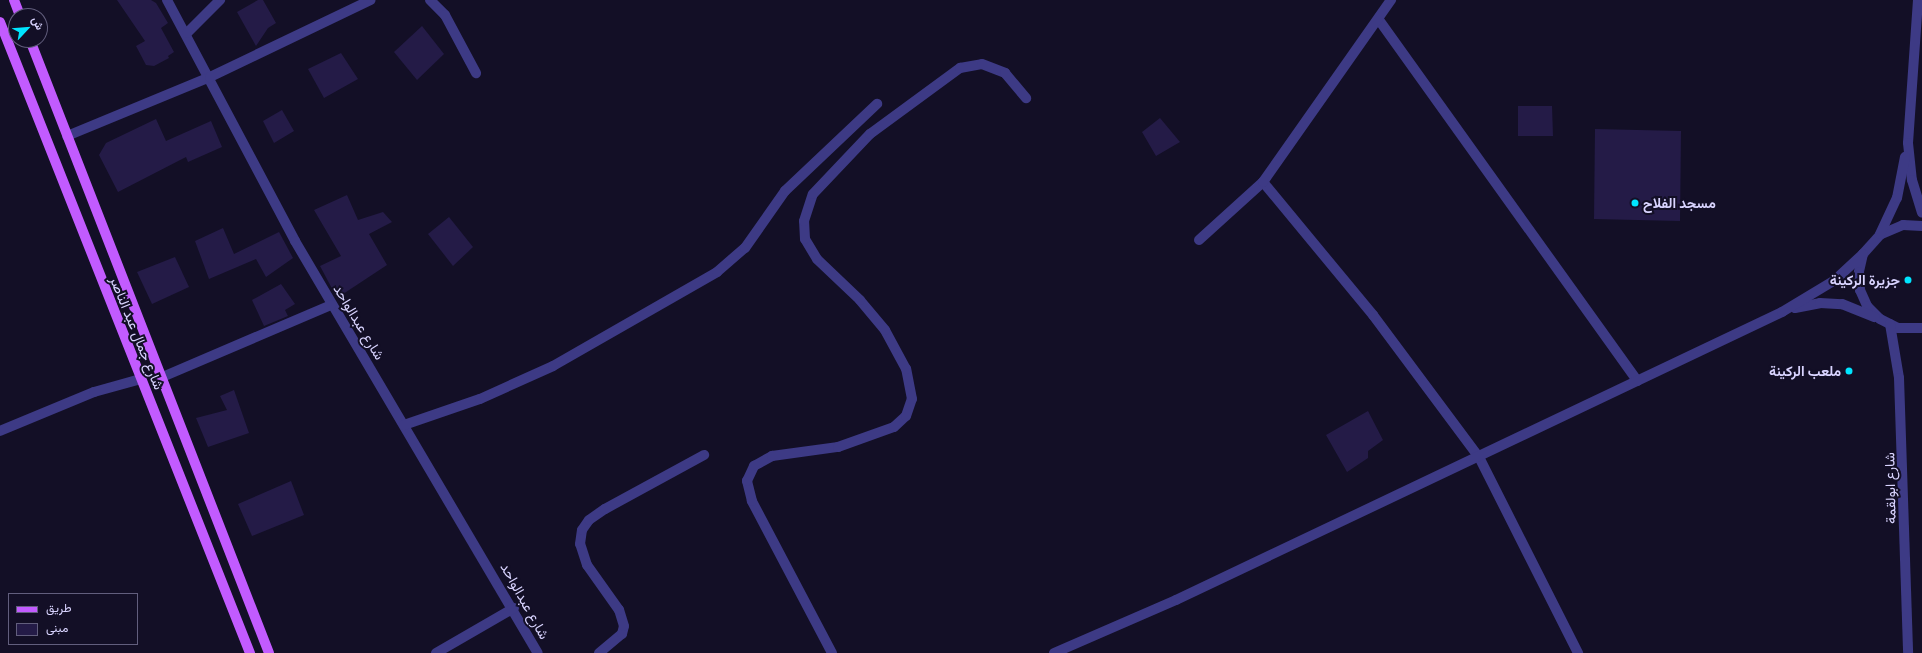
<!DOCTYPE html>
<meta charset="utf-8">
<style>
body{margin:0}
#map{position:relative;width:1922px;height:653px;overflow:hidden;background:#130f26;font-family:"Public Sans",Vazirmatn,sans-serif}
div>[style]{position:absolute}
.building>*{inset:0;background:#241b47}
.minor>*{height:10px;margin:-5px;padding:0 5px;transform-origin:5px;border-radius:5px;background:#3d3a85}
.major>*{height:10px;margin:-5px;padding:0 5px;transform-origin:5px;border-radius:5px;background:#c25bff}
.dots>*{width:11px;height:11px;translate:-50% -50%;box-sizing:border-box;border:2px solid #130f26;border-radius:50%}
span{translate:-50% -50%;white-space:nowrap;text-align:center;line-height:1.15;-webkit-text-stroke:4px #130f26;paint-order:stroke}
.poi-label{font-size:14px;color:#d9d4ff;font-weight:700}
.left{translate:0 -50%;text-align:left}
.right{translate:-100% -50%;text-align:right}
.street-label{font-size:14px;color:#d9d4ff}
.legend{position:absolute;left:8px;top:593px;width:130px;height:52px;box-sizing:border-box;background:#130f26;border:1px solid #625e7d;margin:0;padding:5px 7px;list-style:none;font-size:12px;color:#d9d4ff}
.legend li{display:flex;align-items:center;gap:8px;height:20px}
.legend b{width:20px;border:1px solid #625e7d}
.north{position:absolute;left:8px;top:8px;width:40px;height:40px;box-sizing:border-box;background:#130f26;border:1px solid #625e7d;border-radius:50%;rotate:64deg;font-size:11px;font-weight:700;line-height:16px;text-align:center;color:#d9d4ff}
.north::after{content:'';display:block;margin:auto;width:14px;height:18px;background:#00e5ff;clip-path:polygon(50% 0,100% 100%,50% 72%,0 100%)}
</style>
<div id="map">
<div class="building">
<div style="clip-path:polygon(117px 0,151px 0,156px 3px,168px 23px,161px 28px,174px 52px,168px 56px,169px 58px,154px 66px,146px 65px,136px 46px,145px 41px)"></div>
<div style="clip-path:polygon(258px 0,263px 0,276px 23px,268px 28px,256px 46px,237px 12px)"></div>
<div style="clip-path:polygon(422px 26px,444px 54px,417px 80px,394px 52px)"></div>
<div style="clip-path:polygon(341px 53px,358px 79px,324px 98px,308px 69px)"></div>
<div style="clip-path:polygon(1518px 106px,1552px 106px,1553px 136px,1518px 136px)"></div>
<div style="clip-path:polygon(282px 110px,294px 131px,274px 143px,263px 121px)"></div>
<div style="clip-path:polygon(1160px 118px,1180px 142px,1156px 156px,1142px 132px)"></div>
<div style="clip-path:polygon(156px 119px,166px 141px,211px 121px,222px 147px,188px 162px,186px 157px,118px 192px,99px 155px,106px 143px)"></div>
<div style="clip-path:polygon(1595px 129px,1681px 131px,1680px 221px,1594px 219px)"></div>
<div style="clip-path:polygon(347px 195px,358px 220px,383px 212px,392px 222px,369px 234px,387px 265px,337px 298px,320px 266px,341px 256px,314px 210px)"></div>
<div style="clip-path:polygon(449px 217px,473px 247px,453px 266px,428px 234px)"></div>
<div style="clip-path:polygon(223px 228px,234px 254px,279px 232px,293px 258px,266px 277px,256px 259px,209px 279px,195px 241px)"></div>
<div style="clip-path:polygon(175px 257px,189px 287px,152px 304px,137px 272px)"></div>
<div style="clip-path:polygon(281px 284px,295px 304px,285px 310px,288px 316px,264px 326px,252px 300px)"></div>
<div style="clip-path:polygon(234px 390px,249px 433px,208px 447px,196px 418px,227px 410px,220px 396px)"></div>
<div style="clip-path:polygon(1368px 411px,1383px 440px,1368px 451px,1368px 458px,1347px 472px,1326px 435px)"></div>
<div style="clip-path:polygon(291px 481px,304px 515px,252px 536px,238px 504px)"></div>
</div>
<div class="minor">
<div style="left:167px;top:0;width:273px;rotate:62deg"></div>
<div style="left:295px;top:241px;width:478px;rotate:59.5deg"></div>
<div style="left:430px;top:0;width:21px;rotate:45deg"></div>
<div style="left:445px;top:15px;width:66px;rotate:61.9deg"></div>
<div style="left:1918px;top:0;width:143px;rotate:94deg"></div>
<div style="left:1908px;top:143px;width:37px;rotate:84deg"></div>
<div style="left:1912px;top:180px;width:34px;rotate:73deg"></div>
<div style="left:1379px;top:20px;width:444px;rotate:54.4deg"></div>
<div style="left:187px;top:33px;width:47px;rotate:-45deg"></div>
<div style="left:67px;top:136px;width:155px;rotate:-22.4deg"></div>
<div style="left:210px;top:77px;width:178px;rotate:-25.6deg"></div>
<div style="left:1263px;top:182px;width:173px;rotate:50.4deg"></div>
<div style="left:1373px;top:315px;width:177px;rotate:53.3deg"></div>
<div style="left:1479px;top:457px;width:220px;rotate:63.2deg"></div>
<div style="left:1922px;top:226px;width:19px;rotate:-177deg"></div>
<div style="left:1903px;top:225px;width:25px;rotate:157deg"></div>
<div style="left:1880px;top:235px;width:25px;rotate:132deg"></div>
<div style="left:1863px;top:254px;width:18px;rotate:103deg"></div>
<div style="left:1859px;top:272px;width:18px;rotate:87deg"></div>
<div style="left:1860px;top:290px;width:17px;rotate:66deg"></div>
<div style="left:1867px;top:306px;width:18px;rotate:45deg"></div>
<div style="left:1880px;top:319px;width:20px;rotate:27deg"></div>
<div style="left:1898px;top:328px;width:24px"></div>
<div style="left:1880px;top:234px;width:40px;rotate:-65deg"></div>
<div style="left:1897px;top:198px;width:42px;rotate:-79deg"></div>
<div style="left:1199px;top:240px;width:86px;rotate:-42.2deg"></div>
<div style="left:1263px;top:182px;width:223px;rotate:-54.9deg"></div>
<div style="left:1795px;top:308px;width:25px;rotate:-11deg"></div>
<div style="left:1820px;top:303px;width:22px;rotate:3deg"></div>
<div style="left:1842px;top:304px;width:35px;rotate:22deg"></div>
<div style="left:1890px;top:324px;width:55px;rotate:80.5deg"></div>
<div style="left:1899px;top:378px;width:275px;rotate:88.1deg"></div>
<div style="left:160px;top:378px;width:186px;rotate:-23.1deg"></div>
<div style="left:404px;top:425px;width:80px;rotate:-18.9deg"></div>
<div style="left:480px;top:399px;width:80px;rotate:-24.3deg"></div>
<div style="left:553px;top:366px;width:189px;rotate:-29.8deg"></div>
<div style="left:717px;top:272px;width:37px;rotate:-41deg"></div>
<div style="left:745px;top:248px;width:70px;rotate:-54.9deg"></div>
<div style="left:785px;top:191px;width:127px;rotate:-43.4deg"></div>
<div style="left:0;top:431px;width:102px;rotate:-22.5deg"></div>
<div style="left:94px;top:392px;width:49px;rotate:-15.5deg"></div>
<div style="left:436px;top:653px;width:90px;rotate:-30deg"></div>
<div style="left:599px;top:653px;width:30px;rotate:-40deg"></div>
<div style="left:622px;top:634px;width:8px;rotate:-76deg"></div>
<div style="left:624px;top:626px;width:17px;rotate:-107deg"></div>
<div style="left:619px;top:610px;width:55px;rotate:-125.4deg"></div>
<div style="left:587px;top:565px;width:22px;rotate:-108deg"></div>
<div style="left:580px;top:544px;width:14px;rotate:-82deg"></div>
<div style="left:582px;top:530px;width:12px;rotate:-55deg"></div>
<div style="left:589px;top:520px;width:19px;rotate:-35deg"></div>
<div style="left:605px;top:509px;width:113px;rotate:-28.6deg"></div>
<div style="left:832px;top:653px;width:172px;rotate:-117.8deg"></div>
<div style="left:752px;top:501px;width:21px;rotate:-104deg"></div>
<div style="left:747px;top:481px;width:17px;rotate:-65deg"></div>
<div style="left:754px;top:466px;width:21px;rotate:-29deg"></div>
<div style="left:772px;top:456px;width:67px;rotate:-7.8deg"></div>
<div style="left:838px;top:447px;width:59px;rotate:-19.7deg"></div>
<div style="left:894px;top:427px;width:16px;rotate:-43deg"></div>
<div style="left:906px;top:416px;width:18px;rotate:-71deg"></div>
<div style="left:912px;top:399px;width:31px;rotate:-101deg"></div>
<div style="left:906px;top:369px;width:44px;rotate:-118.3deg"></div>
<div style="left:885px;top:330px;width:39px;rotate:-130deg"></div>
<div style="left:860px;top:300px;width:59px;rotate:-136.4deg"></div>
<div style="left:817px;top:259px;width:23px;rotate:-121deg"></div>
<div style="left:805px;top:239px;width:18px;rotate:-93deg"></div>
<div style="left:804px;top:221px;width:28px;rotate:-72deg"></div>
<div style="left:813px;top:194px;width:83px;rotate:-46.5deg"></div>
<div style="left:870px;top:134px;width:112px;rotate:-36.3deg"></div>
<div style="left:960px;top:68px;width:22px;rotate:-10deg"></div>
<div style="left:982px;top:64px;width:25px;rotate:21deg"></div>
<div style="left:1005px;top:73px;width:33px;rotate:50deg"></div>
<div style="left:1054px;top:653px;width:133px;rotate:-23.5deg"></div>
<div style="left:1176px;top:600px;width:671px;rotate:-25.42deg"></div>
<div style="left:1782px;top:312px;width:62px;rotate:-31.1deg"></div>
<div style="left:1835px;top:280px;width:38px;rotate:-43deg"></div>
</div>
<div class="major">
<div style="left:14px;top:0;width:17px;rotate:69deg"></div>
<div style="left:0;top:22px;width:679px;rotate:68.39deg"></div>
<div style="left:30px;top:40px;width:658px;rotate:68.7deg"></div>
</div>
<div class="dots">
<div style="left:1635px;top:203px;background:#00e5ff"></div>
<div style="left:1908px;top:280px;background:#00e5ff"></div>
<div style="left:1849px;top:371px;background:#00e5ff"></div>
</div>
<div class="poi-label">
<span class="left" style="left:1643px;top:203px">مسجد الفلاح</span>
<span class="right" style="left:1900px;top:280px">جزيرة الركينة</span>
<span class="right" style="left:1841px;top:371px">ملعب الركينة</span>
</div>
<div class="street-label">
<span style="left:359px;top:322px;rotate:59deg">شارع عبدالواحد</span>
<span style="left:137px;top:333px;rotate:68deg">شارع جمال عبد الناصر</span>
<span style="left:1890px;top:488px;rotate:-91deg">شارع ابولقمة</span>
<span style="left:525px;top:601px;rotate:61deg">شارع عبدالواحد</span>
</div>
<ul class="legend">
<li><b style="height:5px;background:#c25bff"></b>طريق</li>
<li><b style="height:11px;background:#241b47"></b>مبنى</li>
</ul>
<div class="north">ش</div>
</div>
